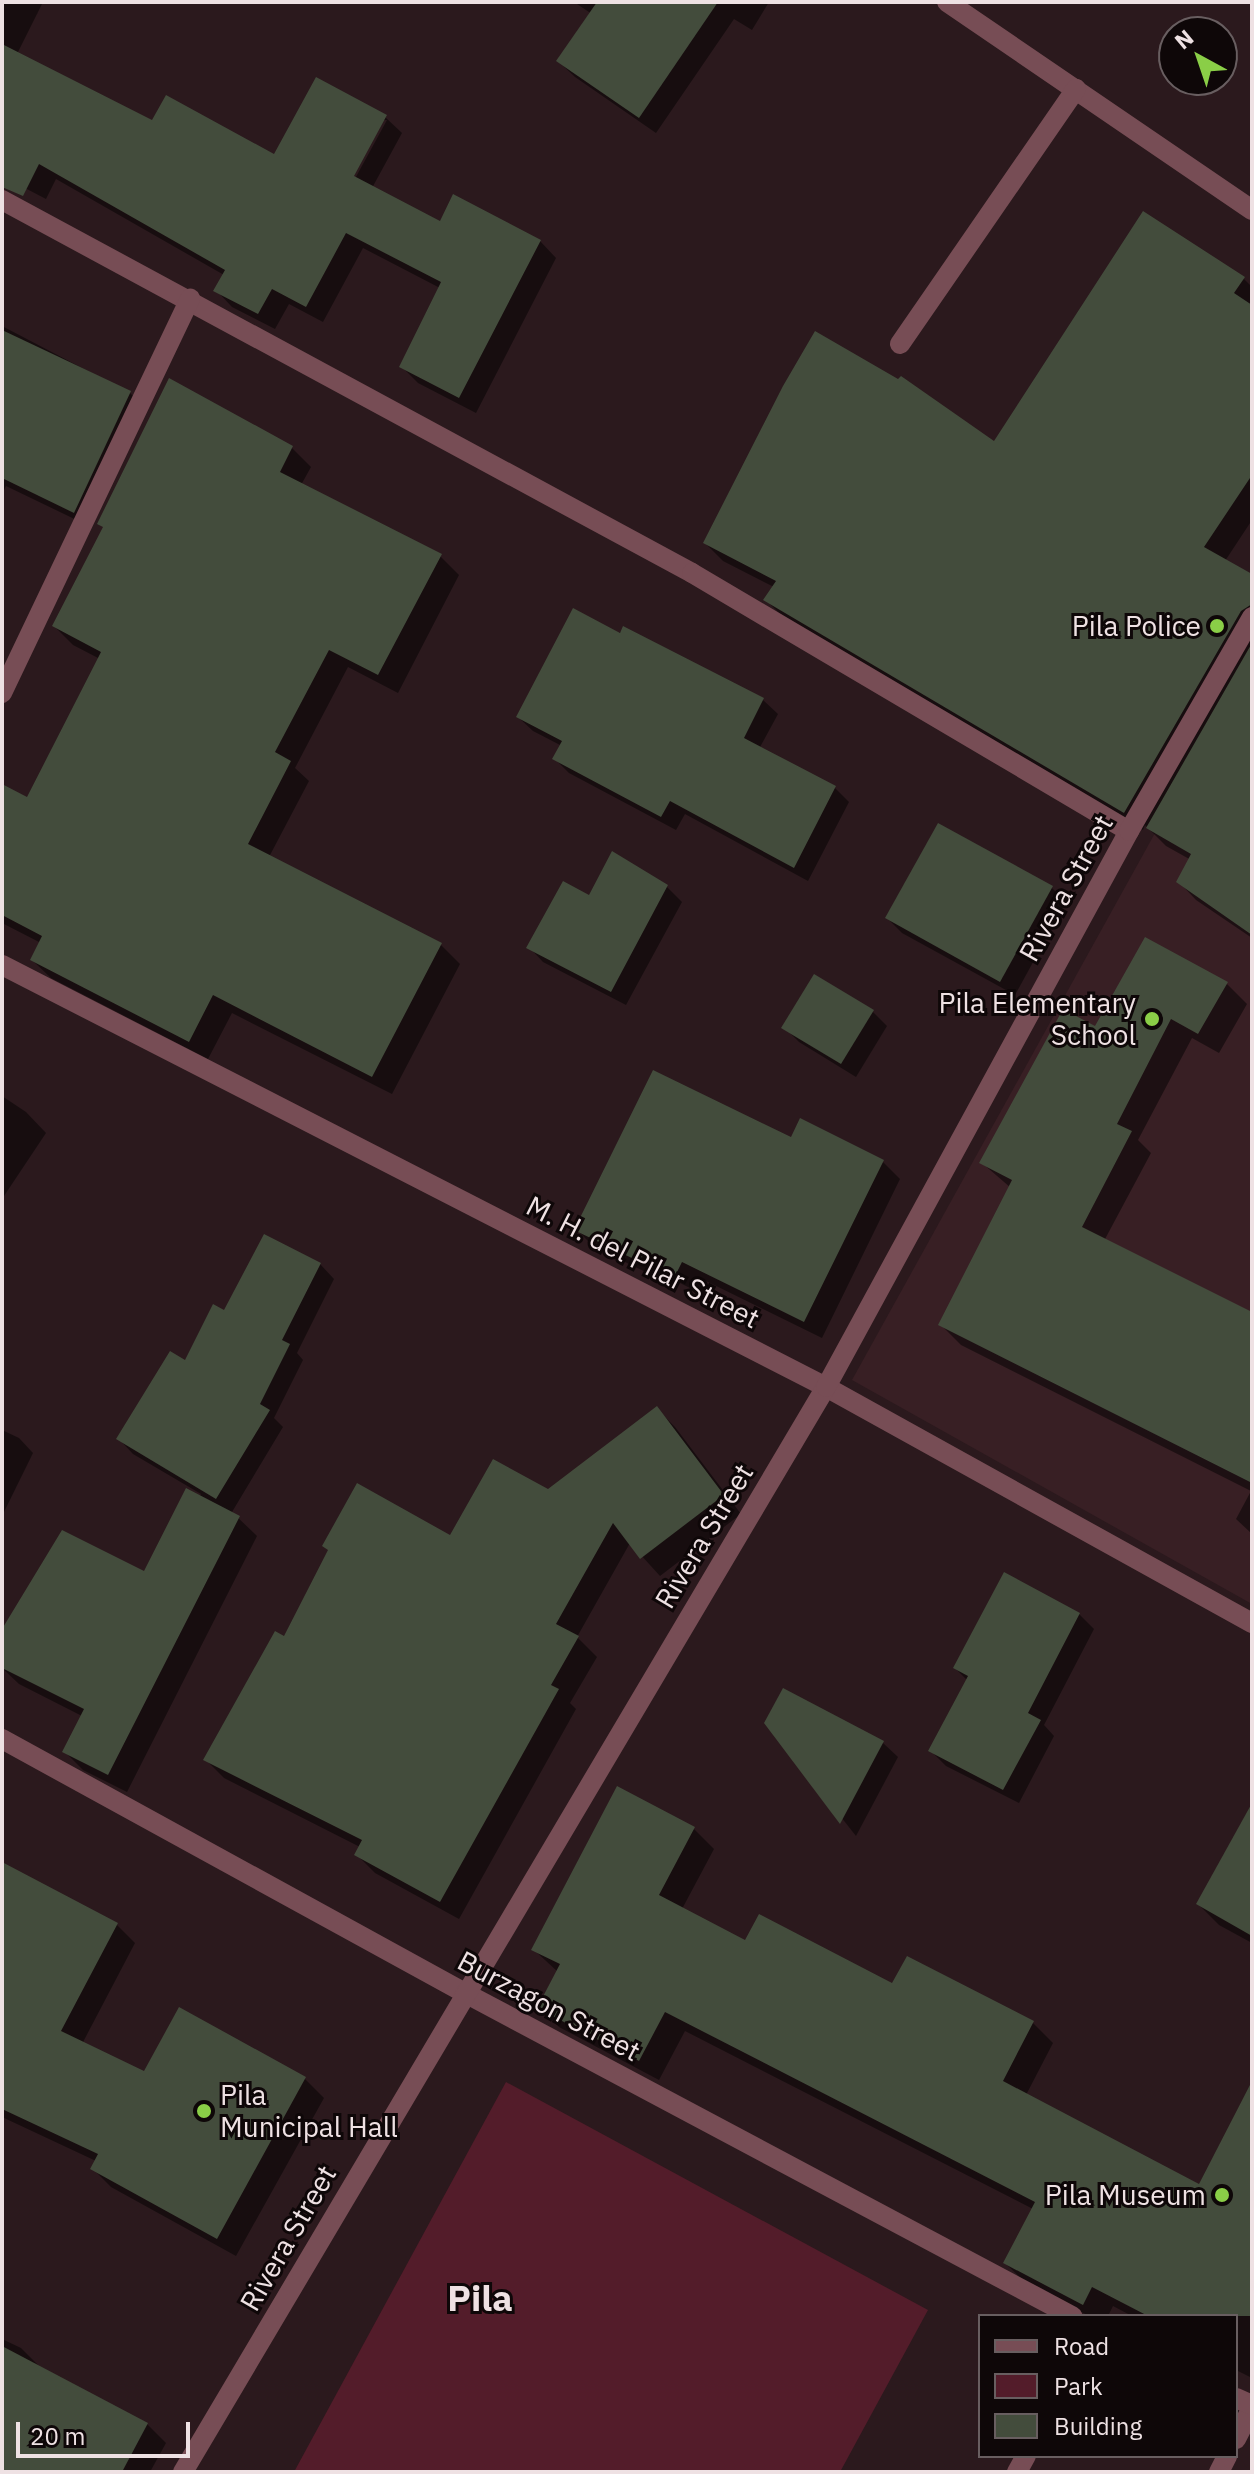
<!DOCTYPE html>
<style>
body{margin:0}
#map{position:relative;width:1254px;height:2474px;overflow:hidden;background:#2b191d;font-family:"IBM Plex Sans",sans-serif}
div>[style]{position:absolute}
.built>*{inset:0;background:#381f24}
.green>*{inset:0;background:#531c2a}
.shadow>*{inset:0;background:#0007}
.building>*{inset:0;background:#434c3c}
.service>*{height:20px;margin:-10px;padding:0 10px;transform-origin:10px;border-radius:10px;background:#774d55}
.minor>*{height:20px;margin:-10px;padding:0 10px;transform-origin:10px;border-radius:10px;background:#774d55}
.dots>*{width:22px;height:22px;translate:-50% -50%;box-sizing:border-box;border:4px solid #0e0708;border-radius:50%}
span{translate:-50% -50%;white-space:nowrap;text-align:center;line-height:1.15;-webkit-text-stroke:6px #0e0708;paint-order:stroke}
.poi-label{font-size:28px;color:#eee1e3}
.right{translate:-100% -50%;text-align:right}
.left{translate:0 -50%;text-align:left}
.street-label{font-size:28px;color:#eee1e3}
.district-label{font-size:36px;color:#eee1e3;font-weight:700}
.frame{position:absolute;inset:0;border:4px solid #eee1e3;pointer-events:none}
.legend{position:absolute;left:978px;top:2314px;width:260px;height:144px;box-sizing:border-box;background:#0e0708;border:2px solid #685e60;margin:0;padding:10px 14px;list-style:none;font-size:24px;color:#eee1e3}
.legend li{display:flex;align-items:center;gap:16px;height:40px}
.legend b{width:40px;border:2px solid #685e60}
.north{position:absolute;left:1158px;top:16px;width:80px;height:80px;box-sizing:border-box;background:#0e0708;border:2px solid #685e60;border-radius:50%;rotate:320deg;font-size:22px;font-weight:700;line-height:32px;text-align:center;color:#eee1e3}
.north::after{content:'';display:block;margin:auto;width:28px;height:36px;background:#8ace47;clip-path:polygon(50% 0,100% 100%,50% 72%,0 100%)}
.scale{position:absolute;left:16px;top:2422px;width:174px;height:36px;box-sizing:border-box;border:4px solid #eee1e3;border-top:0;padding-left:10px;font-size:24px;line-height:28px;white-space:nowrap;color:#eee1e3;-webkit-text-stroke:6px #0e0708;paint-order:stroke}
</style>
<div id="map">
<div class="built">
<div style="clip-path:polygon(1252px 658px,1252px 1604px,852px 1380px)"></div>
</div>
<div class="green">
<div style="clip-path:polygon(506px 2082px,928px 2310px,840px 2472px,294px 2472px)"></div>
</div>
<div class="shadow">
<div style="clip-path:polygon(evenodd,2px 2px,43px 2px,17px 54px,153px 123px,275px 157px,385px 117px,402px 133px,372px 188px,440px 224px,540px 241px,556px 258px,476px 413px,418px 383px,401px 366px,440px 288px,363px 248px,323px 322px,289px 304px,275px 329px,232px 307px,216px 290px,224px 275px,56px 179px,46px 199px,2px 176px,2px 2px,382px 120px,387px 120px,351px 186px,347px 184px,382px 120px)"></div>
<div style="clip-path:polygon(574px 2px,769px 2px,752px 30px,734px 19px,656px 133px,575px 77px,558px 61px,592px 14px)"></div>
<div style="clip-path:polygon(1244px 279px,1252px 287px,1252px 520px,1225px 561px,1252px 576px,1252px 938px,1196px 900px,1178px 881px,1191px 860px,1166px 846px,1145px 825px,1143px 830px,783px 617px,766px 600px,774px 587px,723px 561px,705px 543px,994px 443px)"></div>
<div style="clip-path:polygon(2px 326px,130px 393px,145px 408px,89px 526px,6px 486px,2px 494px)"></div>
<div style="clip-path:polygon(170px 381px,292px 448px,311px 467px,301px 485px,440px 556px,459px 575px,398px 693px,348px 667px,295px 768px,309px 781px,269px 857px,441px 945px,460px 964px,392px 1094px,232px 1013px,208px 1059px,51px 978px,32px 960px,41px 943px,2px 923px,2px 787px,28px 800px,100px 659px,73px 645px,54px 626px,105px 528px)"></div>
<div style="clip-path:polygon(624px 629px,763px 700px,778px 714px,759px 749px,835px 788px,849px 802px,808px 881px,685px 814px,676px 830px,569px 773px,555px 759px,562px 746px,533px 731px,518px 717px)"></div>
<div style="clip-path:polygon(613px 854px,667px 887px,682px 902px,626px 1005px,543px 962px,529px 947px,590px 897px)"></div>
<div style="clip-path:polygon(1052px 888px,1066px 902px,1015px 995px,902px 933px,887px 918px)"></div>
<div style="clip-path:polygon(1227px 984px,1247px 1004px,1219px 1053px,1192px 1038px,1138px 1140px,1151px 1153px,1104px 1241px,1252px 1315px,1252px 1534px,1236px 1519px,1251px 1491px,961px 1345px,941px 1325px,1011px 1188px,982px 1163px,1096px 1028px)"></div>
<div style="clip-path:polygon(873px 1012px,887px 1026px,856px 1077px,799px 1042px,784px 1027px)"></div>
<div style="clip-path:polygon(2px 1096px,26px 1112px,46px 1133px,2px 1199px)"></div>
<div style="clip-path:polygon(792px 1140px,882px 1161px,900px 1179px,822px 1338px,700px 1278px,694px 1290px,660px 1273px,658px 1278px,594px 1247px,576px 1229px)"></div>
<div style="clip-path:polygon(320px 1264px,334px 1279px,297px 1353px,303px 1360px,274px 1418px,283px 1427px,232px 1512px,257px 1536px,127px 1792px,83px 1770px,64px 1751px,82px 1716px,19px 1684px,2px 1668px,2px 1663px,145px 1574px,201px 1494px,133px 1454px,119px 1439px,225px 1313px)"></div>
<div style="clip-path:polygon(657px 1409px,675px 1427px,741px 1514px,660px 1576px,630px 1543px,577px 1637px,597px 1657px,570px 1703px,576px 1709px,459px 1919px,375px 1873px,356px 1854px,360px 1847px,224px 1778px,206px 1760px,285px 1638px,451px 1537px,548px 1492px)"></div>
<div style="clip-path:polygon(2px 1430px,19px 1438px,33px 1453px,2px 1516px)"></div>
<div style="clip-path:polygon(1079px 1614px,1094px 1629px,1044px 1725px,1054px 1736px,1019px 1803px,946px 1766px,931px 1751px,968px 1681px,955px 1668px)"></div>
<div style="clip-path:polygon(767px 1723px,883px 1743px,898px 1757px,856px 1836px)"></div>
<div style="clip-path:polygon(1252px 1807px,1252px 1943px,1219px 1925px,1198px 1904px)"></div>
<div style="clip-path:polygon(694px 1829px,714px 1849px,682px 1909px,746px 1943px,1033px 2023px,1053px 2043px,1026px 2095px,1200px 2186px,1252px 2085px,1252px 2378px,1236px 2370px,1236px 2316px,1132px 2316px,1113px 2306px,1108px 2316px,1089px 2316px,1026px 2283px,1005px 2263px,1033px 2209px,685px 2031px,659px 2080px,559px 2027px,539px 2007px,558px 1972px,533px 1949px)"></div>
<div style="clip-path:polygon(2px 1865px,116px 1924px,135px 1943px,82px 2044px,145px 2073px,305px 2079px,324px 2098px,236px 2256px,111px 2187px,92px 2168px,96px 2161px,2px 2117px)"></div>
<div style="clip-path:polygon(2px 2339px,21px 2348px,40px 2367px,147px 2424px,166px 2443px,150px 2472px,2px 2472px)"></div>
</div>
<div class="building">
<div style="clip-path:polygon(597px 2px,718px 2px,639px 118px,556px 61px)"></div>
<div style="clip-path:polygon(2px 44px,152px 120px,166px 95px,274px 154px,316px 77px,387px 115px,354px 176px,440px 221px,453px 194px,541px 240px,459px 398px,399px 367px,441px 282px,346px 233px,306px 307px,272px 289px,258px 314px,213px 291px,225px 270px,39px 164px,23px 196px,2px 187px)"></div>
<div style="clip-path:polygon(1143px 211px,1245px 277px,1234px 293px,1252px 305px,1252px 475px,1204px 547px,1252px 574px,1252px 604px,1241px 611px,1124px 813px,763px 600px,776px 581px,703px 543px,783px 386px,815px 331px,898px 379px,901px 376px,994px 441px)"></div>
<div style="clip-path:polygon(2px 330px,131px 391px,74px 513px,2px 478px)"></div>
<div style="clip-path:polygon(169px 378px,293px 446px,280px 472px,442px 554px,378px 675px,329px 650px,275px 752px,291px 761px,248px 844px,442px 943px,372px 1077px,213px 995px,189px 1042px,30px 960px,42px 936px,2px 915px,2px 784px,27px 797px,101px 652px,52px 626px,103px 527px,97px 524px)"></div>
<div style="clip-path:polygon(573px 608px,620px 633px,623px 626px,764px 698px,744px 738px,836px 786px,794px 868px,670px 801px,661px 817px,552px 759px,562px 741px,516px 717px)"></div>
<div style="clip-path:polygon(1252px 643px,1252px 935px,1176px 882px,1191px 854px,1146px 828px)"></div>
<div style="clip-path:polygon(938px 823px,1053px 886px,1000px 982px,885px 918px)"></div>
<div style="clip-path:polygon(612px 851px,668px 885px,611px 992px,526px 948px,563px 881px,589px 895px)"></div>
<div style="clip-path:polygon(1145px 937px,1228px 982px,1198px 1034px,1171px 1019px,1117px 1124px,1132px 1131px,1082px 1227px,1252px 1312px,1252px 1483px,938px 1325px,1012px 1180px,979px 1163px,1063px 1009px,1095px 1026px)"></div>
<div style="clip-path:polygon(814px 974px,874px 1010px,841px 1064px,781px 1028px)"></div>
<div style="clip-path:polygon(653px 1070px,791px 1137px,800px 1118px,884px 1160px,804px 1322px,682px 1262px,676px 1274px,642px 1256px,640px 1262px,574px 1230px)"></div>
<div style="clip-path:polygon(264px 1234px,321px 1263px,282px 1340px,290px 1344px,260px 1404px,270px 1410px,216px 1499px,116px 1439px,170px 1351px,185px 1360px,213px 1304px,224px 1310px)"></div>
<div style="clip-path:polygon(657px 1406px,724px 1495px,640px 1559px,613px 1523px,556px 1624px,579px 1636px,551px 1685px,559px 1689px,440px 1902px,354px 1855px,362px 1840px,203px 1760px,275px 1631px,284px 1636px,328px 1550px,322px 1546px,357px 1483px,450px 1535px,493px 1459px,548px 1489px)"></div>
<div style="clip-path:polygon(186px 1488px,240px 1516px,108px 1775px,62px 1752px,84px 1709px,2px 1668px,2px 1629px,62px 1530px,144px 1571px)"></div>
<div style="clip-path:polygon(1004px 1572px,1080px 1613px,1028px 1713px,1041px 1720px,1003px 1790px,928px 1751px,968px 1676px,953px 1668px)"></div>
<div style="clip-path:polygon(783px 1688px,884px 1741px,840px 1824px,764px 1723px)"></div>
<div style="clip-path:polygon(617px 1786px,695px 1827px,659px 1895px,745px 1940px,759px 1914px,892px 1983px,907px 1956px,1034px 2021px,1003px 2081px,1199px 2184px,1252px 2081px,1252px 2316px,1148px 2316px,1092px 2287px,1083px 2305px,1003px 2263px,1035px 2202px,665px 2012px,639px 2061px,537px 2008px,560px 1964px,531px 1950px)"></div>
<div style="clip-path:polygon(1252px 1803px,1252px 1936px,1196px 1904px)"></div>
<div style="clip-path:polygon(2px 1862px,118px 1923px,61px 2031px,144px 2071px,179px 2007px,306px 2077px,217px 2239px,90px 2169px,98px 2154px,2px 2109px)"></div>
<div style="clip-path:polygon(2px 2346px,148px 2423px,122px 2472px,2px 2472px)"></div>
</div>
<div class="service">
<div style="left:1236px;top:2439px;width:35px;rotate:-63deg"></div>
<div style="left:1017px;top:2472px;width:18px;rotate:-61deg"></div>
<div style="left:1219px;top:2472px;width:18px;rotate:-63deg"></div>
</div>
<div class="minor">
<div style="left:947px;top:2px;width:369px;rotate:34.3deg"></div>
<div style="left:2px;top:200px;width:784px;rotate:28.39deg"></div>
<div style="left:692px;top:573px;width:507px;rotate:30.56deg"></div>
<div style="left:900px;top:344px;width:310px;rotate:-55.4deg"></div>
<div style="left:2px;top:693px;width:437px;rotate:-64.5deg"></div>
<div style="left:2px;top:965px;width:926px;rotate:27.12deg"></div>
<div style="left:826px;top:1387px;width:487px;rotate:29deg"></div>
<div style="left:2px;top:1739px;width:528px;rotate:28.75deg"></div>
<div style="left:465px;top:1993px;width:688px;rotate:28.02deg"></div>
<div style="left:1236px;top:2398px;width:17px;rotate:24deg"></div>
<div style="left:183px;top:2472px;width:1261px;rotate:-59.35deg"></div>
<div style="left:826px;top:1387px;width:633px;rotate:-61.41deg"></div>
<div style="left:1129px;top:831px;width:247px;rotate:-60.1deg"></div>
</div>
<div class="dots">
<div style="left:1217px;top:626px;background:#8ace47"></div>
<div style="left:1152px;top:1019px;background:#8ace47"></div>
<div style="left:204px;top:2111px;background:#8ace47"></div>
<div style="left:1222px;top:2195px;background:#8ace47"></div>
</div>
<div class="poi-label">
<span class="right" style="left:1201px;top:626px">Pila Police</span>
<span class="right" style="left:1136px;top:1019px">Pila Elementary<br>School</span>
<span class="left" style="left:220px;top:2111px">Pila<br>Municipal Hall</span>
<span class="right" style="left:1206px;top:2195px">Pila Museum</span>
</div>
<div class="street-label">
<span style="left:1066px;top:888px;rotate:-61deg">Rivera Street</span>
<span style="left:643px;top:1262px;rotate:27deg">M. H. del Pilar Street</span>
<span style="left:704px;top:1536px;rotate:-59deg">Rivera Street</span>
<span style="left:549px;top:2006px;rotate:28deg">Burzagon Street</span>
<span style="left:288px;top:2238px;rotate:-60deg">Rivera Street</span>
</div>
<div class="district-label">
<span style="left:480px;top:2298px">Pila</span>
</div>
<div class="frame"></div>
<ul class="legend">
<li><b style="height:10px;background:#774d55"></b>Road</li>
<li><b style="height:22px;background:#531c2a"></b>Park</li>
<li><b style="height:22px;background:#434c3c"></b>Building</li>
</ul>
<div class="north">N</div>
<div class="scale">20 m</div>
</div>
